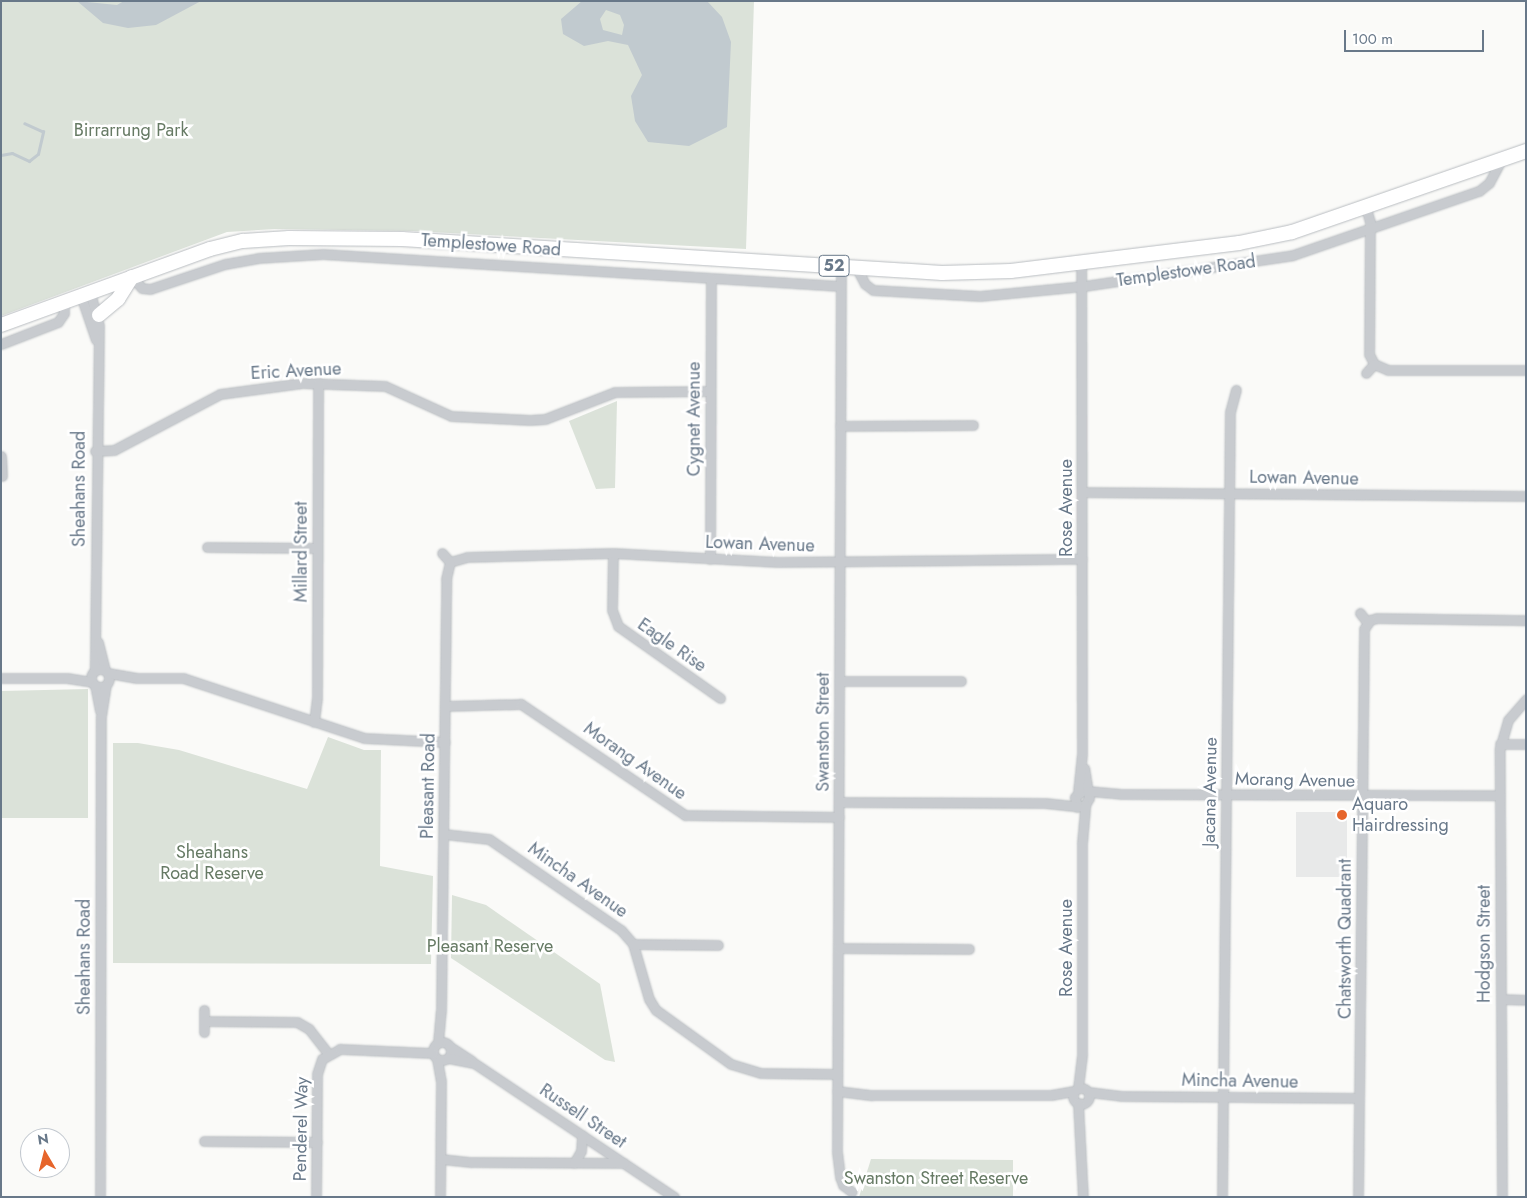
<!DOCTYPE html>
<style>
body{margin:0}
#map{position:relative;width:1527px;height:1198px;overflow:hidden;background:#fafaf8;font-family:Jost,sans-serif}
div>[style]{position:absolute}
.built>*{inset:0;background:#e8e9e9}
.green>*{inset:0;background:#dbe2d9}
.water>*{inset:0;background:#c1cacf}
.stream>*{height:2.5px;margin:-1.25px;padding:0 1.25px;transform-origin:1.25px;border-radius:1.25px;background:#c1cacf}
.roads{filter:drop-shadow(0 0 1px #b9bdc1) drop-shadow(0 0 1px #b9bdc1)}
.street>*{height:9px;margin:-4.5px;padding:0 4.5px;transform-origin:4.5px;border-radius:4.5px;background:#c8cbcf}
.street>.ring{margin:-4.5px;padding:0;box-sizing:content-box;background:none;border:9px solid #c8cbcf;border-radius:50%}
.primary>*{height:14px;margin:-7px;padding:0 7px;transform-origin:7px;border-radius:7px;background:#fff}
.dots>*{width:14px;height:14px;translate:-50% -50%;box-sizing:border-box;border:2px solid #fff;border-radius:50%}
span{translate:-50% -50%;white-space:nowrap;text-align:center;line-height:1.15;-webkit-text-stroke:5px #fff;paint-order:stroke}
.shield-label span{padding:1px 4px;background:#fff;border:1px solid;border-radius:4px;-webkit-text-stroke-width:0}
.shield-label{font-size:16px;color:#687889;font-weight:700}
.park-label{font-size:18px;color:#667a64}
.street-label{font-size:18px;color:#687889}
.poi-label{font-size:18px;color:#687889}
.left{translate:0 -50%;text-align:left}
.frame{position:absolute;inset:0;border:2px solid #687889;pointer-events:none}
.north{position:absolute;left:20px;top:1128px;width:50px;height:50px;box-sizing:border-box;background:#fff;border:1px solid #c3c9d0;border-radius:50%;rotate:352deg;font-size:14px;font-weight:700;line-height:20px;text-align:center;color:#687889}
.north::after{content:'';display:block;margin:auto;width:18px;height:22px;background:#e6652b;clip-path:polygon(50% 0,100% 100%,50% 72%,0 100%)}
.scale{position:absolute;left:1344px;top:30px;width:140px;height:22px;box-sizing:border-box;border:2px solid #687889;border-top:0;padding-left:6px;font-size:15px;line-height:18px;white-space:nowrap;color:#687889;-webkit-text-stroke:4px #fff;paint-order:stroke}
</style>
<div id="map">
<div class="built">
<div style="clip-path:polygon(1296px 812px,1347px 812px,1347px 877px,1296px 877px)"></div>
</div>
<div class="green">
<div style="clip-path:polygon(1px 1px,754px 1px,746px 249px,413px 231px,275px 229px,227px 232px,1px 316px)"></div>
<div style="clip-path:polygon(617px 401px,615px 488px,596px 489px,569px 421px)"></div>
<div style="clip-path:polygon(88px 689px,88px 818px,1px 818px,1px 691px)"></div>
<div style="clip-path:polygon(328px 737px,364px 750px,381px 750px,380px 866px,433px 876px,431px 964px,113px 963px,113px 743px,138px 743px,179px 750px,307px 789px)"></div>
<div style="clip-path:polygon(452px 895px,486px 905px,600px 984px,615px 1062px,605px 1060px,451px 958px)"></div>
<div style="clip-path:polygon(871px 1159px,1013px 1160px,1013px 1197px,859px 1197px)"></div>
</div>
<div class="water">
<div style="clip-path:polygon(77px 1px,117px 5px,124px 1px,201px 1px,156px 25px,128px 28px,103px 23px)"></div>
<div style="clip-path:polygon(evenodd,582px 1px,707px 1px,722px 17px,731px 42px,727px 127px,689px 146px,648px 142px,635px 121px,631px 96px,642px 75px,628px 45px,608px 41px,584px 46px,563px 34px,561px 19px,582px 1px,606px 10px,620px 15px,624px 25px,622px 35px,603px 30px,600px 19px,606px 10px)"></div>
</div>
<div class="stream">
<div style="left:1px;top:155px;width:11px;rotate:-10deg"></div>
<div style="left:12px;top:153px;width:19px;rotate:25deg"></div>
<div style="left:29px;top:161px;width:11px;rotate:-38deg"></div>
<div style="left:38px;top:154px;width:23px;rotate:-77deg"></div>
<div style="left:43px;top:132px;width:20px;rotate:-156deg"></div>
</div>
<div class="roads">
<div class="street">
<div style="left:1366px;top:208px;width:15px;rotate:74deg"></div>
<div style="left:1370px;top:222px;width:132px;rotate:90.4deg"></div>
<div style="left:1369px;top:354px;width:11px;rotate:63deg"></div>
<div style="left:1374px;top:364px;width:15px;rotate:23deg"></div>
<div style="left:1388px;top:370px;width:138px"></div>
<div style="left:841px;top:266px;width:886px;rotate:90.26deg"></div>
<div style="left:837px;top:1152px;width:25px;rotate:83deg"></div>
<div style="left:840px;top:1177px;width:9px;rotate:69deg"></div>
<div style="left:843px;top:1185px;width:11px;rotate:38deg"></div>
<div style="left:856px;top:267px;width:19px;rotate:62deg"></div>
<div style="left:865px;top:284px;width:10px;rotate:37deg"></div>
<div style="left:873px;top:290px;width:107px;rotate:3.2deg"></div>
<div style="left:980px;top:296px;width:104px;rotate:-5.5deg"></div>
<div style="left:1084px;top:286px;width:211px;rotate:-8.4deg"></div>
<div style="left:1293px;top:255px;width:197px;rotate:-19deg"></div>
<div style="left:1479px;top:191px;width:13px;rotate:-39deg"></div>
<div style="left:1489px;top:183px;width:26px;rotate:-62deg"></div>
<div style="left:132px;top:277px;width:15px;rotate:48deg"></div>
<div style="left:142px;top:288px;width:8px;rotate:7deg"></div>
<div style="left:150px;top:289px;width:79px;rotate:-18.4deg"></div>
<div style="left:225px;top:264px;width:34px;rotate:-10deg"></div>
<div style="left:258px;top:258px;width:65px;rotate:-3.5deg"></div>
<div style="left:323px;top:254px;width:518px;rotate:3.54deg"></div>
<div style="left:90px;top:292px;width:35px;rotate:75deg"></div>
<div style="left:99px;top:326px;width:345px;rotate:90.7deg"></div>
<div style="left:81px;top:296px;width:46px;rotate:71.2deg"></div>
<div style="left:1px;top:344px;width:61px;rotate:-21.1deg"></div>
<div style="left:58px;top:322px;width:11px;rotate:-56deg"></div>
<div style="left:64px;top:313px;width:11px;rotate:-90deg"></div>
<div style="left:1366px;top:373px;width:12px;rotate:-48deg"></div>
<div style="left:840px;top:426px;width:133px;rotate:-0.4deg"></div>
<div style="left:95px;top:451px;width:19px;rotate:-3deg"></div>
<div style="left:114px;top:450px;width:120px;rotate:-27.8deg"></div>
<div style="left:220px;top:394px;width:83px;rotate:-7.6deg"></div>
<div style="left:302px;top:383px;width:83px;rotate:2.1deg"></div>
<div style="left:385px;top:386px;width:72px;rotate:24.4deg"></div>
<div style="left:451px;top:416px;width:79px;rotate:2.9deg"></div>
<div style="left:530px;top:420px;width:15px;rotate:-4deg"></div>
<div style="left:545px;top:419px;width:75px;rotate:-21.1deg"></div>
<div style="left:615px;top:392px;width:95px;rotate:-0.6deg"></div>
<div style="left:1px;top:456px;width:20px;rotate:87deg"></div>
<div style="left:1082px;top:492px;width:444px;rotate:0.5deg"></div>
<div style="left:207px;top:547px;width:110px;rotate:0.5deg"></div>
<div style="left:442px;top:553px;width:12px;rotate:48deg"></div>
<div style="left:613px;top:553px;width:57px;rotate:91deg"></div>
<div style="left:612px;top:610px;width:17px;rotate:69deg"></div>
<div style="left:618px;top:626px;width:125px;rotate:35.2deg"></div>
<div style="left:710px;top:559px;width:280px;rotate:-89.8deg"></div>
<div style="left:450px;top:562px;width:18px;rotate:-16deg"></div>
<div style="left:467px;top:557px;width:146px;rotate:-1.6deg"></div>
<div style="left:613px;top:553px;width:165px;rotate:3.1deg"></div>
<div style="left:778px;top:562px;width:304px;rotate:-0.6deg"></div>
<div style="left:1360px;top:613px;width:11px;rotate:52deg"></div>
<div style="left:98px;top:642px;width:29px;rotate:76deg"></div>
<div class="ring" style="left:91px;top:669px;width:9px;height:9px"></div>
<div style="left:108px;top:673px;width:29px;rotate:10deg"></div>
<div style="left:137px;top:678px;width:46px"></div>
<div style="left:183px;top:678px;width:191px;rotate:18.3deg"></div>
<div style="left:364px;top:738px;width:81px;rotate:2.8deg"></div>
<div style="left:1px;top:678px;width:66px"></div>
<div style="left:67px;top:678px;width:25px;rotate:9deg"></div>
<div style="left:839px;top:681px;width:122px"></div>
<div style="left:95px;top:685px;width:26px;rotate:79deg"></div>
<div style="left:446px;top:706px;width:75px;rotate:-1.5deg"></div>
<div style="left:521px;top:704px;width:198px;rotate:34.1deg"></div>
<div style="left:685px;top:815px;width:154px;rotate:0.7deg"></div>
<div style="left:314px;top:722px;width:24px;rotate:-83deg"></div>
<div style="left:317px;top:698px;width:316px;rotate:-89.8deg"></div>
<div style="left:1500px;top:744px;width:26px"></div>
<div style="left:1083px;top:790px;width:11px;rotate:139deg"></div>
<div style="left:1075px;top:797px;width:10px;rotate:79deg"></div>
<div style="left:1077px;top:807px;width:8px;rotate:-14deg"></div>
<div style="left:1085px;top:805px;width:8px;rotate:-60deg"></div>
<div style="left:1089px;top:798px;width:30px;rotate:-99deg"></div>
<div style="left:1088px;top:791px;width:33px;rotate:5deg"></div>
<div style="left:1121px;top:794px;width:379px;rotate:0.2deg"></div>
<div style="left:1078px;top:792px;width:39px;rotate:-84deg"></div>
<div style="left:1082px;top:753px;width:491px;rotate:-90.1deg"></div>
<div style="left:839px;top:802px;width:206px;rotate:0.3deg"></div>
<div style="left:1045px;top:803px;width:31px;rotate:6deg"></div>
<div style="left:444px;top:834px;width:45px;rotate:6.3deg"></div>
<div style="left:489px;top:839px;width:160px;rotate:34.6deg"></div>
<div style="left:621px;top:930px;width:18px;rotate:49deg"></div>
<div style="left:633px;top:944px;width:57px;rotate:73.8deg"></div>
<div style="left:649px;top:999px;width:13px;rotate:58deg"></div>
<div style="left:656px;top:1010px;width:92px;rotate:35.8deg"></div>
<div style="left:731px;top:1064px;width:31px;rotate:17deg"></div>
<div style="left:761px;top:1073px;width:76px;rotate:0.8deg"></div>
<div style="left:633px;top:944px;width:85px;rotate:0.7deg"></div>
<div style="left:838px;top:948px;width:131px;rotate:0.4deg"></div>
<div style="left:1501px;top:999px;width:25px;rotate:2deg"></div>
<div style="left:204px;top:1010px;width:22px;rotate:90deg"></div>
<div style="left:204px;top:1021px;width:93px;rotate:0.6deg"></div>
<div style="left:297px;top:1022px;width:14px;rotate:30deg"></div>
<div style="left:309px;top:1029px;width:31px;rotate:52deg"></div>
<div class="ring" style="left:433px;top:1042px;width:9px;height:9px"></div>
<div style="left:438px;top:1043px;width:32px;rotate:-85deg"></div>
<div style="left:441px;top:1011px;width:432px;rotate:-89.3deg"></div>
<div style="left:446px;top:579px;width:17px;rotate:-77deg"></div>
<div style="left:449px;top:1046px;width:27px;rotate:33deg"></div>
<div style="left:448px;top:1058px;width:26px;rotate:11deg"></div>
<div style="left:474px;top:1063px;width:241px;rotate:33.8deg"></div>
<div style="left:437px;top:1059px;width:22px;rotate:80deg"></div>
<div style="left:441px;top:1081px;width:116px;rotate:90.5deg"></div>
<div class="ring" style="left:1073px;top:1088px;width:7px;height:7px"></div>
<div style="left:1078px;top:1088px;width:34px;rotate:-83deg"></div>
<div style="left:1082px;top:1054px;width:211px;rotate:-90deg"></div>
<div style="left:1082px;top:843px;width:38px;rotate:-85deg"></div>
<div style="left:837px;top:1091px;width:35px;rotate:7deg"></div>
<div style="left:872px;top:1095px;width:179px"></div>
<div style="left:1051px;top:1095px;width:23px;rotate:-10deg"></div>
<div style="left:1089px;top:1092px;width:32px;rotate:7deg"></div>
<div style="left:1121px;top:1096px;width:238px;rotate:0.5deg"></div>
<div style="left:1078px;top:1103px;width:94px;rotate:87deg"></div>
<div style="left:204px;top:1141px;width:113px;rotate:0.5deg"></div>
<div style="left:441px;top:1159px;width:30px;rotate:6deg"></div>
<div style="left:471px;top:1162px;width:153px;rotate:0.4deg"></div>
<div style="left:574px;top:1163px;width:14px;rotate:-60deg"></div>
<div style="left:581px;top:1151px;width:16px;rotate:-86deg"></div>
<div style="left:100px;top:1197px;width:481px;rotate:-89.9deg"></div>
<div style="left:101px;top:716px;width:30px;rotate:-81deg"></div>
<div style="left:316px;top:1197px;width:123px;rotate:-89.5deg"></div>
<div style="left:317px;top:1074px;width:16px;rotate:-72deg"></div>
<div style="left:322px;top:1059px;width:21px;rotate:-29deg"></div>
<div style="left:340px;top:1049px;width:93px;rotate:2.5deg"></div>
<div style="left:1222px;top:1197px;width:785px;rotate:-89.42deg"></div>
<div style="left:1230px;top:412px;width:23px;rotate:-75deg"></div>
<div style="left:1358px;top:1197px;width:568px;rotate:-89.39deg"></div>
<div style="left:1364px;top:629px;width:11px;rotate:-56deg"></div>
<div style="left:1370px;top:620px;width:7px;rotate:-16deg"></div>
<div style="left:1377px;top:618px;width:149px;rotate:0.8deg"></div>
<div style="left:1502px;top:1197px;width:449px;rotate:-90.3deg"></div>
<div style="left:1500px;top:748px;width:29px;rotate:-74deg"></div>
<div style="left:1508px;top:720px;width:28px;rotate:-49deg"></div>
</div>
<div class="primary">
<div style="left:99px;top:315px;width:25px;rotate:-40deg"></div>
<div style="left:118px;top:299px;width:26px;rotate:-58deg"></div>
<div style="left:1px;top:325px;width:222px;rotate:-20deg"></div>
<div style="left:210px;top:249px;width:34px;rotate:-14deg"></div>
<div style="left:243px;top:241px;width:46px;rotate:-3.7deg"></div>
<div style="left:289px;top:238px;width:113px;rotate:0.5deg"></div>
<div style="left:402px;top:239px;width:541px;rotate:3.6deg"></div>
<div style="left:942px;top:273px;width:69px;rotate:-1.7deg"></div>
<div style="left:1011px;top:271px;width:230px;rotate:-7deg"></div>
<div style="left:1239px;top:243px;width:54px;rotate:-11.7deg"></div>
<div style="left:1292px;top:232px;width:248px;rotate:-19.1deg"></div>
</div>
</div>
<div class="dots">
<div style="left:1342px;top:815px;background:#e6652b"></div>
</div>
<div class="shield-label">
<span style="left:834px;top:266px">52</span>
</div>
<div class="park-label">
<span style="left:131px;top:130px">Birrarrung Park</span>
<span style="left:212px;top:863px">Sheahans<br>Road Reserve</span>
<span style="left:490px;top:946px">Pleasant Reserve</span>
<span style="left:936px;top:1178px">Swanston Street Reserve</span>
</div>
<div class="street-label">
<span style="left:491px;top:245px;rotate:4deg">Templestowe Road</span>
<span style="left:1186px;top:271px;rotate:-8deg">Templestowe Road</span>
<span style="left:296px;top:371px;rotate:-3deg">Eric Avenue</span>
<span style="left:694px;top:419px;rotate:-90deg">Cygnet Avenue</span>
<span style="left:1304px;top:478px;rotate:1deg">Lowan Avenue</span>
<span style="left:79px;top:489px;rotate:-90deg">Sheahans Road</span>
<span style="left:1066px;top:508px;rotate:-90deg">Rose Avenue</span>
<span style="left:760px;top:544px;rotate:2deg">Lowan Avenue</span>
<span style="left:301px;top:552px;rotate:-90deg">Millard Street</span>
<span style="left:672px;top:645px;rotate:35deg">Eagle Rise</span>
<span style="left:823px;top:732px;rotate:-90deg">Swanston Street</span>
<span style="left:635px;top:761px;rotate:35deg">Morang Avenue</span>
<span style="left:1295px;top:780px;rotate:1deg">Morang Avenue</span>
<span style="left:428px;top:786px;rotate:-89deg">Pleasant Road</span>
<span style="left:1210px;top:792px;rotate:-89deg">Jacana Avenue</span>
<span style="left:578px;top:880px;rotate:35deg">Mincha Avenue</span>
<span style="left:1345px;top:939px;rotate:-90deg">Chatsworth Quadrant</span>
<span style="left:1484px;top:944px;rotate:-90deg">Hodgson Street</span>
<span style="left:1066px;top:948px;rotate:-90deg">Rose Avenue</span>
<span style="left:84px;top:957px;rotate:-90deg">Sheahans Road</span>
<span style="left:1240px;top:1081px;rotate:1deg">Mincha Avenue</span>
<span style="left:583px;top:1116px;rotate:34deg">Russell Street</span>
<span style="left:301px;top:1129px;rotate:-89deg">Penderel Way</span>
</div>
<div class="poi-label">
<span class="left" style="left:1352px;top:815px">Aquaro<br>Hairdressing</span>
</div>
<div class="frame"></div>
<div class="north">N</div>
<div class="scale">100 m</div>
</div>
